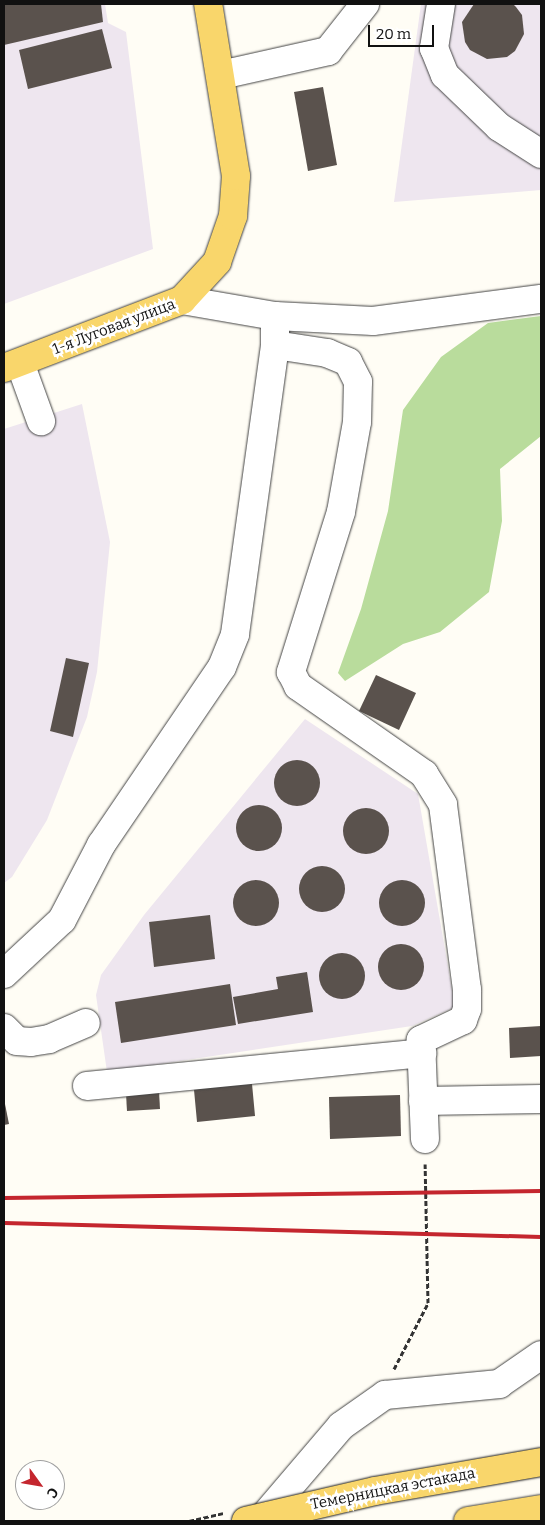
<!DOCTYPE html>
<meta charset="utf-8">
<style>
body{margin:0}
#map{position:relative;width:545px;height:1525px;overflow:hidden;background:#fffdf5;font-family:Bitter,serif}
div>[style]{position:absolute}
.industrial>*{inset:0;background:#eee6ef}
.forest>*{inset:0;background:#b9dc9c}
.building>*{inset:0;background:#5a524d}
.round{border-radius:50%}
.path>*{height:3px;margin-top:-1.5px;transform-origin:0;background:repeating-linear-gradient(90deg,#333 0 5px,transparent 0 7.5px)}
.roads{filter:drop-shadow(0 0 1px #444) drop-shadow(0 0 1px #444)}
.minor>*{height:28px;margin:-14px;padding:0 14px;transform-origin:14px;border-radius:14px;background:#fff}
.major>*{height:28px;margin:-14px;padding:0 14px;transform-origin:14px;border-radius:14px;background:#f9d66b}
.rail>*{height:4px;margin:-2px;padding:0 2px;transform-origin:2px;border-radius:2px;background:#c4262e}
.path-bridge>*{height:3px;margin-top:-1.5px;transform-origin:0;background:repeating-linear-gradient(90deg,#333 0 5px,transparent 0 7.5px)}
.bridges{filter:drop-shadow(0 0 1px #222) drop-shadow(0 0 1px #222)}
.major-bridge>*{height:28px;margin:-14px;padding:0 14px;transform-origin:14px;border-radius:14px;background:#f9d66b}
span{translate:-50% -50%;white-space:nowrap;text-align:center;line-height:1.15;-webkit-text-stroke:5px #fff;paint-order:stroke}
.street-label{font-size:15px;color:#111}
.frame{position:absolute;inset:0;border:5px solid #111;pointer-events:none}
.north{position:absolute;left:15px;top:1460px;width:50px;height:50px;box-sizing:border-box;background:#fff;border:1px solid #a0a0a0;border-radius:50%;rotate:122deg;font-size:14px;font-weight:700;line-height:20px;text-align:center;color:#111}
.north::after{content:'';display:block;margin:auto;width:18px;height:22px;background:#c4262e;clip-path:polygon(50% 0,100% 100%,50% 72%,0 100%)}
.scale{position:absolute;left:368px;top:25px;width:66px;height:22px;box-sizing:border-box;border:2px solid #111;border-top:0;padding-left:6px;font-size:15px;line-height:18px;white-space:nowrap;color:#111;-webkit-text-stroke:4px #fff;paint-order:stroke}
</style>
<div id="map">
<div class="industrial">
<div style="clip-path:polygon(4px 4px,105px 4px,108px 23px,126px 32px,153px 249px,4px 304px)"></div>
<div style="clip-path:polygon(421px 4px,541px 4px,541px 190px,394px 202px)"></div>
<div style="clip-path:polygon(82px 404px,110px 542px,97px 672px,87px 717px,47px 820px,12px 877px,4px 883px,4px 429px)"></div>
<div style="clip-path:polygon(305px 719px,418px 794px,455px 1007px,412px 1026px,107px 1072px,96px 995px,101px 975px,144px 915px)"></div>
</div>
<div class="forest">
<div style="clip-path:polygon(541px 316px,541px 436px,500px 469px,502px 521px,489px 592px,440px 632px,403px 644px,345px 681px,338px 673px,361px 609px,388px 511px,403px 410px,441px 357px,488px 323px)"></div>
</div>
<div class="building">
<div style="clip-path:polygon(4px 4px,101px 4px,103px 22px,4px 45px)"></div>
<div style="clip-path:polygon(474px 4px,513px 4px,516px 7px,522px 15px,524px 34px,515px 51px,507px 57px,487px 59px,470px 50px,465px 42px,462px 22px)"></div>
<div style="clip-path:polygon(102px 29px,112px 68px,28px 89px,19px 50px)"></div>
<div style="clip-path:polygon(323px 87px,337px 165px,308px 171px,294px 92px)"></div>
<div style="clip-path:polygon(66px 658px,89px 663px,73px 737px,50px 731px)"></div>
<div style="clip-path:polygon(376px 675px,416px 693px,399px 730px,359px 711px)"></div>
<div class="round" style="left:274px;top:760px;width:46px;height:46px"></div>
<div class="round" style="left:236px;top:805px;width:46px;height:46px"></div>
<div class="round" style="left:343px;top:808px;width:46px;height:46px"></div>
<div class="round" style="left:299px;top:866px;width:46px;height:46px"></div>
<div class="round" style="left:233px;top:880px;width:46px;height:46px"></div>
<div class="round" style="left:379px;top:880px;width:46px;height:46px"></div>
<div style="clip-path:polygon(210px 915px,215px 959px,154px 967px,149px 922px)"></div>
<div class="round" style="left:378px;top:944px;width:46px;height:46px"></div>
<div class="round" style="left:319px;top:953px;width:46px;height:46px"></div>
<div style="clip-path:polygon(307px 972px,313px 1012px,238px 1024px,233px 997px,278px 989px,276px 977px)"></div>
<div style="clip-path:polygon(230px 984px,236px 1025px,121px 1043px,115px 1002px)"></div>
<div style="clip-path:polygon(541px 1026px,541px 1056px,510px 1058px,509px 1028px)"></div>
<div style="clip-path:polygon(251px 1073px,255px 1116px,197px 1122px,193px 1079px)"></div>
<div style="clip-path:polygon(159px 1091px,160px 1109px,127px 1111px,126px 1094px)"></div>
<div style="clip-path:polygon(400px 1095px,401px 1136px,330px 1139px,329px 1097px)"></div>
<div style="clip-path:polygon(4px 1099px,9px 1124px,4px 1125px)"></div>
</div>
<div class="path">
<div style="left:394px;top:1369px;width:74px;rotate:-62.7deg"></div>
<div style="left:428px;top:1303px;width:139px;rotate:-91.2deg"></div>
</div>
<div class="roads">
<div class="minor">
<div style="left:441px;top:4px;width:45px;rotate:99deg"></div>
<div style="left:434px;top:48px;width:29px;rotate:68deg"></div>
<div style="left:445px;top:75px;width:75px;rotate:43.9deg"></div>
<div style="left:499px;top:127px;width:50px;rotate:32.7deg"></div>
<div style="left:221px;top:75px;width:110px;rotate:-12.6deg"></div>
<div style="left:328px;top:51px;width:60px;rotate:-51.8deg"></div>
<div style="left:182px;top:300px;width:94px;rotate:9.8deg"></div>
<div style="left:275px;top:316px;width:98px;rotate:2.9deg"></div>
<div style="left:373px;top:321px;width:169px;rotate:-7.5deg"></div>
<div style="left:275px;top:345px;width:53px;rotate:8.7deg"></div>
<div style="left:327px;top:353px;width:23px;rotate:23deg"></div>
<div style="left:348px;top:362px;width:22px;rotate:63deg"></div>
<div style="left:358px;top:382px;width:40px;rotate:91.4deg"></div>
<div style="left:357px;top:422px;width:91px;rotate:100.1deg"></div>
<div style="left:341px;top:512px;width:168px;rotate:107.4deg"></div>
<div style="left:291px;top:672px;width:16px;rotate:63deg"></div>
<div style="left:298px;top:686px;width:154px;rotate:34.9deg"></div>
<div style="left:424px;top:774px;width:36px;rotate:58deg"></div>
<div style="left:443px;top:805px;width:187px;rotate:82.6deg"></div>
<div style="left:467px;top:990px;width:19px;rotate:90deg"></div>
<div style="left:467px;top:1009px;width:12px;rotate:110deg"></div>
<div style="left:463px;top:1020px;width:47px;rotate:154.5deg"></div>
<div style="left:421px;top:1040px;width:99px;rotate:87.7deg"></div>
<div style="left:20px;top:363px;width:62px;rotate:70.1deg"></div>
<div style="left:4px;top:974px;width:79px;rotate:-43deg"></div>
<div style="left:62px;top:920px;width:85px;rotate:-62.5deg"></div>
<div style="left:101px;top:845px;width:215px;rotate:-55.8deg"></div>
<div style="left:222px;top:667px;width:35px;rotate:-68deg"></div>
<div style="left:235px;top:634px;width:292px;rotate:-82.1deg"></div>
<div style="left:275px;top:345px;width:29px;rotate:-90deg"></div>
<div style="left:4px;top:1028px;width:18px;rotate:45deg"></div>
<div style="left:17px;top:1041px;width:14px;rotate:4deg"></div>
<div style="left:31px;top:1042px;width:18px;rotate:-9deg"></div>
<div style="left:49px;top:1039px;width:40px;rotate:-23.4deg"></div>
<div style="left:87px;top:1086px;width:337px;rotate:-5.6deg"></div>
<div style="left:423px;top:1101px;width:118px;rotate:-1deg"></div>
<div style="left:260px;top:1521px;width:125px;rotate:-49.5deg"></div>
<div style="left:341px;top:1426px;width:54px;rotate:-35.2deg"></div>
<div style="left:385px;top:1395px;width:115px;rotate:-5.5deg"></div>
<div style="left:499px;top:1384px;width:51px;rotate:-34.6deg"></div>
</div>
<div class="major">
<div style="left:4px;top:368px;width:191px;rotate:-20.9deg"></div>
<div style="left:182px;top:300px;width:52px;rotate:-47.4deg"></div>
<div style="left:217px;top:262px;width:49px;rotate:-70.8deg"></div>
<div style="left:233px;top:216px;width:40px;rotate:-85.7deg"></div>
<div style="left:236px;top:176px;width:174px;rotate:-99.2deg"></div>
<div style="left:468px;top:1521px;width:74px;rotate:-9.3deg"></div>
</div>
</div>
<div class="rail">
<div style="left:4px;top:1198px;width:537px;rotate:-0.75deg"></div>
<div style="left:4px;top:1223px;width:537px;rotate:1.49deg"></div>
</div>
<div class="path-bridge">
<div style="left:189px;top:1521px;width:35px;rotate:-13deg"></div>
</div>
<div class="bridges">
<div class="major-bridge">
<div style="left:246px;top:1521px;width:132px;rotate:-13.1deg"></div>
<div style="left:375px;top:1491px;width:169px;rotate:-9.9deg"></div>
</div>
</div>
<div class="street-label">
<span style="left:114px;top:327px;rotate:-21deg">1-я Луговая улица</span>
<span style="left:393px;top:1489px;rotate:-11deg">Темерницкая эстакада</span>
</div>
<div class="frame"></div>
<div class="north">С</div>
<div class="scale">20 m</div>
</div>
